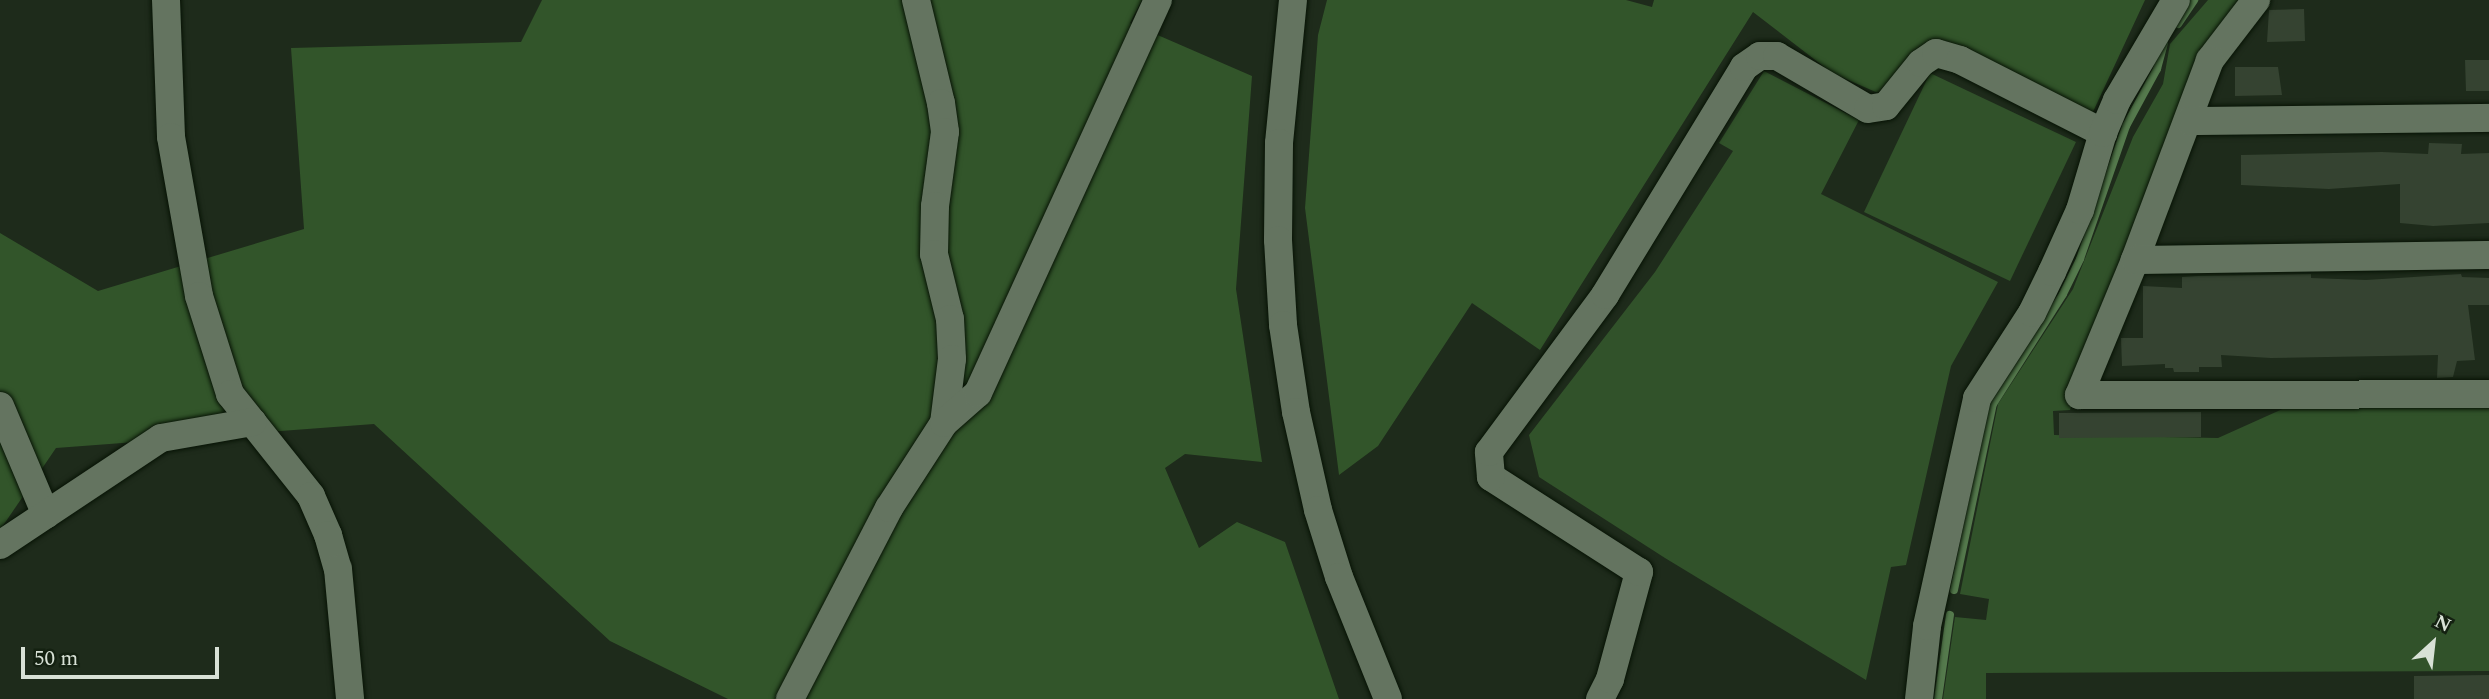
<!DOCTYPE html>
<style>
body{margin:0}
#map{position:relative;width:2489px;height:699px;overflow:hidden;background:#1e2b1b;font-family:Spectral,serif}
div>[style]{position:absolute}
.green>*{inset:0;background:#31522a}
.forest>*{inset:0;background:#32552a}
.stream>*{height:8px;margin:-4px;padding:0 4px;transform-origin:4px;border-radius:4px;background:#557a4d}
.building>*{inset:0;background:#354331}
.roads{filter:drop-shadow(0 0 2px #071305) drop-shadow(0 0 2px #071305)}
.minor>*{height:28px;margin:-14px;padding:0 14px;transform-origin:14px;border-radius:14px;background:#647460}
span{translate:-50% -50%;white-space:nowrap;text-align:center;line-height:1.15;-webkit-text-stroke:7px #142111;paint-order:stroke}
.north{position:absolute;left:2398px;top:608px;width:70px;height:70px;-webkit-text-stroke:5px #142111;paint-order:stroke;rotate:27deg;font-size:19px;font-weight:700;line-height:28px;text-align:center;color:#d8e1d6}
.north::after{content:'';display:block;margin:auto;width:24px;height:32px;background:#d8e1d6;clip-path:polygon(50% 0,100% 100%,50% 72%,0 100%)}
.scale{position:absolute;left:21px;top:647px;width:198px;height:32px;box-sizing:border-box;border:4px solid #d8e1d6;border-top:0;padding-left:9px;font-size:21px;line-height:24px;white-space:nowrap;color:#d8e1d6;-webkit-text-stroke:5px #142111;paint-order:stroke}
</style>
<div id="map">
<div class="green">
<div style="clip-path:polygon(2208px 0,2238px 0,2208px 41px,2070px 410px,2053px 411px,2054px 435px,2218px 438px,2287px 407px,2489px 404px,2489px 671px,1986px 673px,1986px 699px,1943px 699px,1955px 617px,1986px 620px,1989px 599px,1960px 594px,1998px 404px,2073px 289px,2133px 137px,2163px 84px,2170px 44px)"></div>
<div style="clip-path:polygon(1764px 71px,1859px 120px,1821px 194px,1998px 282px,1951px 366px,1906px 565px,1891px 567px,1866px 680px,1665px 558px,1539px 477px,1529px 435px,1655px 272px,1733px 151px,1719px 143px)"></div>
<div style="clip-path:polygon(1930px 73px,2076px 142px,2010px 281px,1864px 212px)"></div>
</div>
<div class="forest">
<div style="clip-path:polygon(542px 0,1142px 0,1130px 23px,1252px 76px,1236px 289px,1262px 462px,1185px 454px,1165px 468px,1199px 548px,1237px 522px,1285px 542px,1339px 699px,728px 699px,610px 641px,374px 424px,56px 448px,0 530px,0 233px,98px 291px,304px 229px,291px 48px,521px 42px)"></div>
<div style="clip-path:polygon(1327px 0,1626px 0,1652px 7px,1654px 0,2145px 0,2092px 114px,1946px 41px,1919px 47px,1878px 93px,1832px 73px,1753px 12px,1540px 350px,1472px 303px,1378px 446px,1339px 475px,1305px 208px,1318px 35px)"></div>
</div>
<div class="stream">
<div style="left:2178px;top:24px;width:29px;rotate:-56deg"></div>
<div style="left:1954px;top:590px;width:190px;rotate:-78.2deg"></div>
<div style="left:1993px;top:404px;width:130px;rotate:-57.5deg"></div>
<div style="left:2063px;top:294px;width:39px;rotate:-64deg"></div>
<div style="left:2080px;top:259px;width:141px;rotate:-70.9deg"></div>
<div style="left:2126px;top:126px;width:65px;rotate:-61.5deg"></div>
<div style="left:2157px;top:69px;width:27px;rotate:-75deg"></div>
<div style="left:1938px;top:699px;width:85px;rotate:-81.9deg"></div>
</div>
<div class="building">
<div style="clip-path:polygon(2304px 9px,2305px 41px,2267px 42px,2269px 10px)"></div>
<div style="clip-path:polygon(2465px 60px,2489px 60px,2489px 91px,2466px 91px)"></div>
<div style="clip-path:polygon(2235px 67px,2278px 67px,2282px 95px,2235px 96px)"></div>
<div style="clip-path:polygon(2429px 143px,2462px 144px,2461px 154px,2489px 153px,2489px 223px,2433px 226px,2400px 223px,2400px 184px,2329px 189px,2241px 185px,2241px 155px,2382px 152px,2428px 154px)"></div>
<div style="clip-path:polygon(2311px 274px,2311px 278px,2366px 280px,2461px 274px,2462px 277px,2489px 278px,2489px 305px,2468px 305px,2475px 360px,2457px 361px,2453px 377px,2437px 378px,2438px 355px,2271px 358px,2221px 355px,2222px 367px,2199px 367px,2199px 372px,2174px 372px,2173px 368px,2165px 368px,2165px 364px,2122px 366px,2121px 338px,2143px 338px,2143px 286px,2182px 288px,2182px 277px,2197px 276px)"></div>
<div style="clip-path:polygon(2201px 412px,2201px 437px,2059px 438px,2059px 413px)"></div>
<div style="clip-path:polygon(2489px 675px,2489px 699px,2414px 699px,2414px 676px)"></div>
</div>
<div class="roads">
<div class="minor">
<div style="left:166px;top:0;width:137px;rotate:87.9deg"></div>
<div style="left:171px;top:137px;width:161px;rotate:80deg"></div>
<div style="left:199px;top:296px;width:103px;rotate:72.4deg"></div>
<div style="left:230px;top:394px;width:130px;rotate:51.5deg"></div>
<div style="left:311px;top:496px;width:43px;rotate:66.4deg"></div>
<div style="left:328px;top:535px;width:35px;rotate:74deg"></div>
<div style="left:338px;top:569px;width:131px;rotate:84.7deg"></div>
<div style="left:916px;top:0;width:106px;rotate:76.4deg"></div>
<div style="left:941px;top:103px;width:29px;rotate:82deg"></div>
<div style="left:945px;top:132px;width:75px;rotate:97.7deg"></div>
<div style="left:935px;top:206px;width:48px;rotate:91.2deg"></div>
<div style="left:934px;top:254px;width:67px;rotate:76.2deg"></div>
<div style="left:950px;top:319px;width:40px;rotate:87.1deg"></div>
<div style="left:952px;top:359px;width:64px;rotate:97.1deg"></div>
<div style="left:1293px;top:0;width:144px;rotate:95.6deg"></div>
<div style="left:1279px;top:143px;width:97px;rotate:90.6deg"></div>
<div style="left:1278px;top:240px;width:85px;rotate:86.6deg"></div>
<div style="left:1283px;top:325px;width:88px;rotate:81.5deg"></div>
<div style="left:1296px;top:412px;width:100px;rotate:77.3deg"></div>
<div style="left:1318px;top:510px;width:70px;rotate:72.6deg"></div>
<div style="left:1339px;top:577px;width:131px;rotate:68.1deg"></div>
<div style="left:2256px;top:0;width:76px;rotate:127.5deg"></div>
<div style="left:2210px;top:60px;width:214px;rotate:110.6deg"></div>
<div style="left:2135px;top:260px;width:146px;rotate:112.5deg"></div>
<div style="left:2079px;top:395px;width:410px;rotate:-0.1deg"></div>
<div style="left:2189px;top:121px;width:300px;rotate:-0.6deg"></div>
<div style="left:2135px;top:260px;width:354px;rotate:-0.8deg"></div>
<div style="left:0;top:406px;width:118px;rotate:67.1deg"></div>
<div style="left:0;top:545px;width:193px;rotate:-33.6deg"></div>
<div style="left:161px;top:438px;width:93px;rotate:-9.9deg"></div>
<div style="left:790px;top:699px;width:215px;rotate:-62.6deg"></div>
<div style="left:889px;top:508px;width:101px;rotate:-57.1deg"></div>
<div style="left:944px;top:423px;width:45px;rotate:-41.4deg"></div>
<div style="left:978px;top:393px;width:432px;rotate:-65.4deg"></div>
<div style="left:1600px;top:699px;width:22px;rotate:-63deg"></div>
<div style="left:1610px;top:679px;width:111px;rotate:-74.8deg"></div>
<div style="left:1639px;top:572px;width:176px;rotate:-147.3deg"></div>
<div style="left:1491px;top:477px;width:25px;rotate:-95deg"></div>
<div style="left:1489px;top:452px;width:195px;rotate:-53.5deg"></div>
<div style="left:1605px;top:295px;width:267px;rotate:-58.6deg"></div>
<div style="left:1744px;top:67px;width:19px;rotate:-35deg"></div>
<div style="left:1760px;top:56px;width:17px"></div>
<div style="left:1777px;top:56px;width:105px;rotate:30.2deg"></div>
<div style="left:1868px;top:109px;width:18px;rotate:-9deg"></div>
<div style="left:1886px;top:106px;width:55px;rotate:-50.9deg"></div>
<div style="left:1921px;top:63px;width:18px;rotate:-34deg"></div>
<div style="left:1936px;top:53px;width:25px;rotate:16deg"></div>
<div style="left:1960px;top:60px;width:161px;rotate:27deg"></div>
<div style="left:1919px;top:699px;width:73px;rotate:-83.7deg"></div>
<div style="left:1927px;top:626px;width:233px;rotate:-77.6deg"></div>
<div style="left:1977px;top:398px;width:101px;rotate:-57.1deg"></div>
<div style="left:2032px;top:313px;width:46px;rotate:-64deg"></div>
<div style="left:2052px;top:272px;width:68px;rotate:-65.7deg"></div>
<div style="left:2080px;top:210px;width:80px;rotate:-73.4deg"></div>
<div style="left:2103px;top:133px;width:36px;rotate:-67deg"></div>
<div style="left:2117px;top:100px;width:116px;rotate:-59.5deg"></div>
</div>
</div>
<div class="north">N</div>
<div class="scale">50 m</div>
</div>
